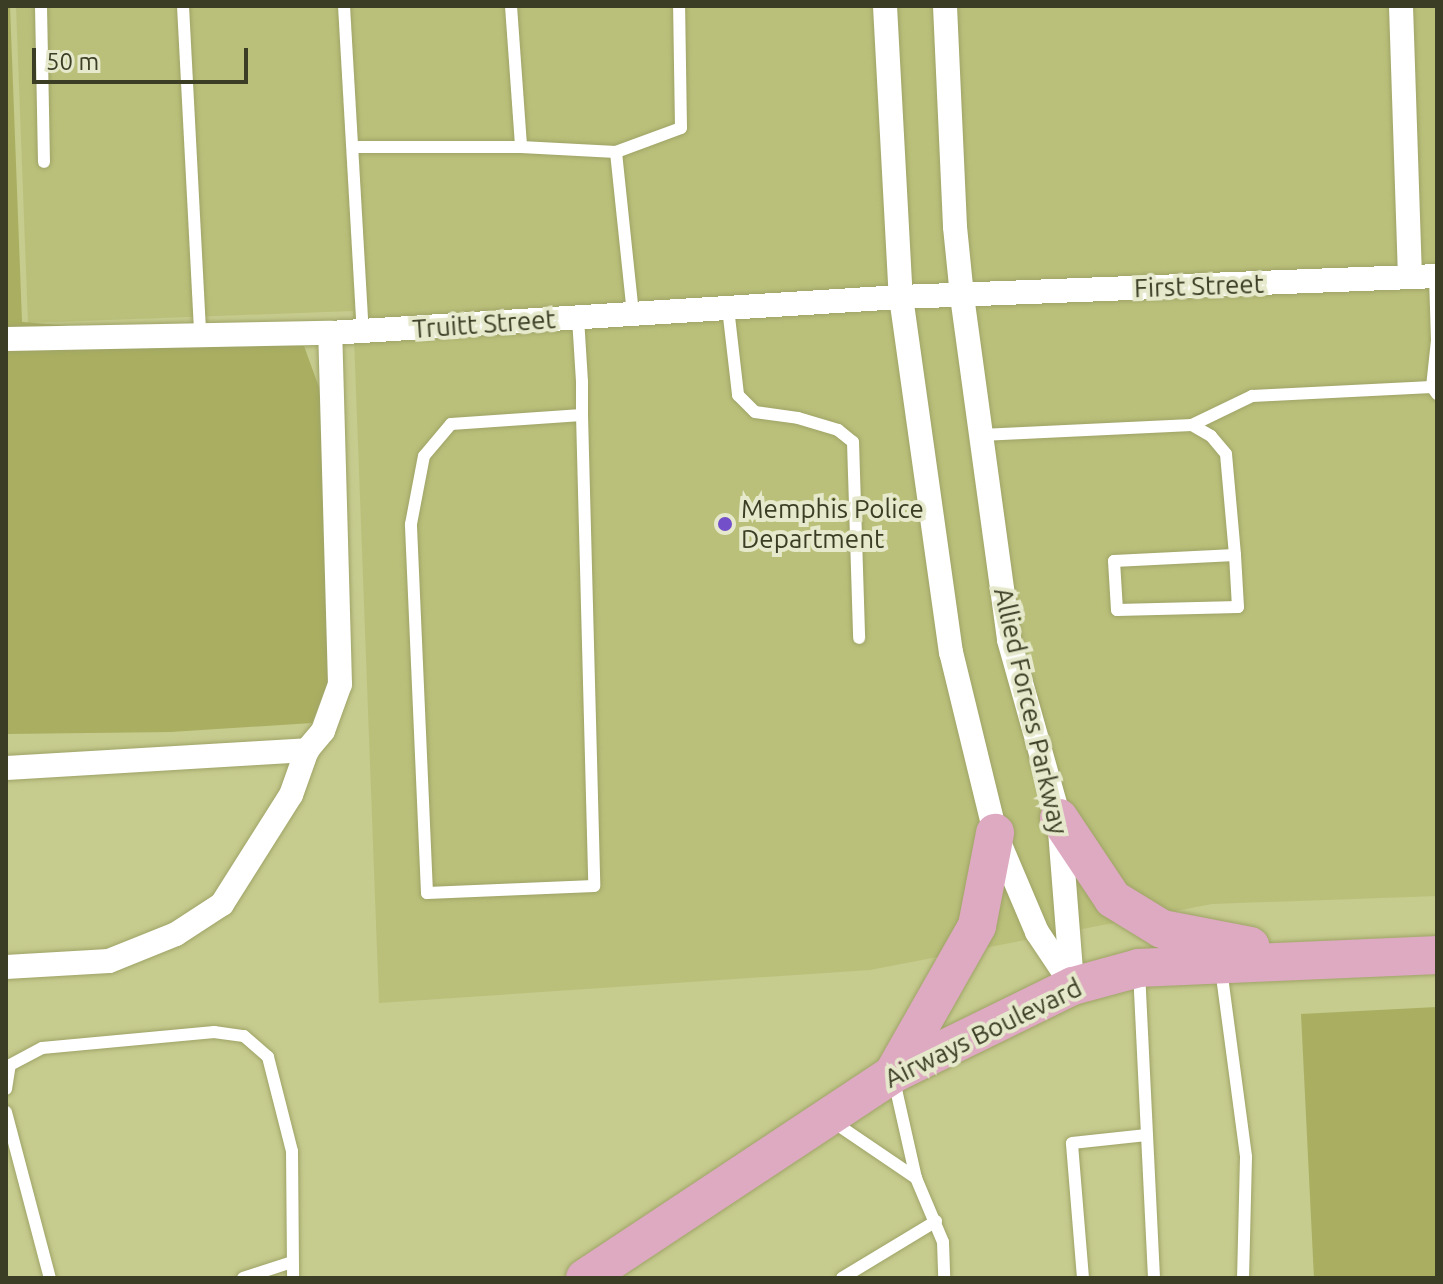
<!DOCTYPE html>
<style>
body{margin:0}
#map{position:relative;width:1443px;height:1284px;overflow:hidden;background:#c6cb8e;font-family:Ubuntu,sans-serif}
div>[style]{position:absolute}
.built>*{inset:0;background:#bac07a}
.green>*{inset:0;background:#a9ae61}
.roads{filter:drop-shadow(0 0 2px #9fa367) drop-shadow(0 0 2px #9fa367)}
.lane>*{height:12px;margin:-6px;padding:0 6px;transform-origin:6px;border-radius:6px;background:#fff}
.street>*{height:24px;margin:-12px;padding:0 12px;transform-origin:12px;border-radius:12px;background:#fff}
.primary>*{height:38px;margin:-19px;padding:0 19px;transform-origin:19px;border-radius:19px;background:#ddaac1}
.dots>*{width:22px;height:22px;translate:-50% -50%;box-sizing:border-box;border:4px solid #e6e9cb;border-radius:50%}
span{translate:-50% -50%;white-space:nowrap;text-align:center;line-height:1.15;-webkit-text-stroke:8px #e6e9cb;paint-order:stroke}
.street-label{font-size:26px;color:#3b3d24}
.poi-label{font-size:26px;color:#3b3d24}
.left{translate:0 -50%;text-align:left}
.frame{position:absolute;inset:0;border:8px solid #3b3d24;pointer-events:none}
.scale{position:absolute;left:32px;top:48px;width:216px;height:36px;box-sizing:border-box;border:4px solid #3b3d24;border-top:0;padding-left:10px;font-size:24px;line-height:28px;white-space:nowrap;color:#3b3d24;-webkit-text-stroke:6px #e6e9cb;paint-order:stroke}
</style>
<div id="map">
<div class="built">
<div style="clip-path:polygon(16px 6px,1437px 6px,1437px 896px,1212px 904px,870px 970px,379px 1003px,353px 311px,28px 323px)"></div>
</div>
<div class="green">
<div style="clip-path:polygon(6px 6px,10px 6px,22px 322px,304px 346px,320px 390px,329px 679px,312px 723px,170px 732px,6px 734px)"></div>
<div style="clip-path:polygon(1437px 1007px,1437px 1278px,1314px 1278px,1301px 1014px)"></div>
</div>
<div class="roads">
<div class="lane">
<div style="left:41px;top:6px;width:156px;rotate:88.9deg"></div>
<div style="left:183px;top:6px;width:329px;rotate:87deg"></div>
<div style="left:344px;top:6px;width:327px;rotate:86.7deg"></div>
<div style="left:511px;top:6px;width:141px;rotate:85.9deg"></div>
<div style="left:353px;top:147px;width:168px"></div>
<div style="left:521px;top:147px;width:95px;rotate:3deg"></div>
<div style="left:728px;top:308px;width:88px;rotate:83.4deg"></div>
<div style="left:738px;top:395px;width:24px;rotate:45deg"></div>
<div style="left:755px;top:412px;width:43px;rotate:7.9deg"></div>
<div style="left:798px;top:418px;width:42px;rotate:16.7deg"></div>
<div style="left:838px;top:430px;width:19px;rotate:39deg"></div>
<div style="left:853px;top:442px;width:196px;rotate:88.2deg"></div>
<div style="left:633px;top:314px;width:163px;rotate:-96deg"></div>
<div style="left:616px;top:152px;width:69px;rotate:-20.3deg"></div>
<div style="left:681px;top:128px;width:122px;rotate:-90.9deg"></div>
<div style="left:578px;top:318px;width:64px;rotate:86.4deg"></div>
<div style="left:582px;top:382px;width:33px;rotate:90deg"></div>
<div style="left:582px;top:415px;width:471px;rotate:88.5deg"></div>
<div style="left:594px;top:886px;width:167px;rotate:177.6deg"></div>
<div style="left:427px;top:893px;width:369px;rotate:-92.5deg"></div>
<div style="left:411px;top:524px;width:69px;rotate:-79.2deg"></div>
<div style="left:424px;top:456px;width:42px;rotate:-49.8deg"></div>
<div style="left:451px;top:424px;width:131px;rotate:-3.9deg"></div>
<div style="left:1432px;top:387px;width:47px;rotate:-83.9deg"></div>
<div style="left:1437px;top:340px;width:64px;rotate:-91.8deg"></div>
<div style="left:1192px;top:425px;width:67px;rotate:-25.8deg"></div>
<div style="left:1252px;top:396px;width:180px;rotate:-2.9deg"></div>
<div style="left:1432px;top:387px;width:9px;rotate:54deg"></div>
<div style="left:981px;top:435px;width:211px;rotate:-2.7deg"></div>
<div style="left:1192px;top:425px;width:22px;rotate:30deg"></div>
<div style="left:1211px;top:436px;width:23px;rotate:50deg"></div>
<div style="left:1226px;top:454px;width:101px;rotate:84.9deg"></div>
<div style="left:1235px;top:555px;width:52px;rotate:86.7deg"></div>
<div style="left:1238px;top:607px;width:121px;rotate:178.6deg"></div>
<div style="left:1117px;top:610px;width:49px;rotate:-93.5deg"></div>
<div style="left:1114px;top:561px;width:121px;rotate:-2.8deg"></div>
<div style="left:1221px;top:969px;width:190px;rotate:82.4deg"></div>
<div style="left:1246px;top:1157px;width:121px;rotate:91.4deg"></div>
<div style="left:1139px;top:971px;width:307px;rotate:87.2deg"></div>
<div style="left:6px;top:1089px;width:24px;rotate:-81deg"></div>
<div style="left:10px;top:1065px;width:36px;rotate:-28deg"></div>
<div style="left:42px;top:1048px;width:173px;rotate:-5.3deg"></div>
<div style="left:214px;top:1032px;width:30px;rotate:8deg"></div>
<div style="left:244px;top:1036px;width:32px;rotate:41deg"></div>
<div style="left:268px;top:1057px;width:97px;rotate:75.7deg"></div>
<div style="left:292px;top:1151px;width:127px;rotate:89.5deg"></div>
<div style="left:6px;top:1112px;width:172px;rotate:75.2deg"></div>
<div style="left:832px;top:1121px;width:102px;rotate:34.2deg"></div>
<div style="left:916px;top:1178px;width:100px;rotate:-102.7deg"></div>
<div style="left:916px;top:1178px;width:69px;rotate:67.1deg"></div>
<div style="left:943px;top:1242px;width:36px;rotate:88deg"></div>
<div style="left:243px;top:1278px;width:52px;rotate:-18.1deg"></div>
<div style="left:842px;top:1278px;width:110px;rotate:-31.2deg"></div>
<div style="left:1083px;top:1278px;width:135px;rotate:-94.7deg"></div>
<div style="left:1072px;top:1143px;width:75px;rotate:-6.1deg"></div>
</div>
<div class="street">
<div style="left:885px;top:6px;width:291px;rotate:86.9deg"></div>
<div style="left:901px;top:297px;width:359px;rotate:82deg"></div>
<div style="left:951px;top:652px;width:186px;rotate:76.3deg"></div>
<div style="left:995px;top:833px;width:108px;rotate:67deg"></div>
<div style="left:1037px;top:932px;width:65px;rotate:56.3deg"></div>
<div style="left:945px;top:6px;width:221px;rotate:87.4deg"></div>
<div style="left:955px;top:227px;width:69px;rotate:84.2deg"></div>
<div style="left:962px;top:296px;width:347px;rotate:82.2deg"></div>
<div style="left:1009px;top:640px;width:185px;rotate:74.3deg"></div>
<div style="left:1059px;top:818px;width:167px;rotate:85.5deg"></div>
<div style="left:1401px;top:6px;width:271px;rotate:88.1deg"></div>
<div style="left:6px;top:339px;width:324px;rotate:-1.1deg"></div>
<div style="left:330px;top:333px;width:572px;rotate:-3.61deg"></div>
<div style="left:901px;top:297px;width:536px;rotate:-2.24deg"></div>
<div style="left:6px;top:768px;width:302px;rotate:-3.4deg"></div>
<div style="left:6px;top:967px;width:103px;rotate:-3.3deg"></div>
<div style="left:109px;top:961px;width:72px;rotate:-21.9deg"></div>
<div style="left:176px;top:934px;width:55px;rotate:-33.1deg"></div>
<div style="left:222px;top:904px;width:129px;rotate:-57.7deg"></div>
<div style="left:291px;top:795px;width:48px;rotate:-70.4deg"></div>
<div style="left:307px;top:750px;width:25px;rotate:-50deg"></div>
<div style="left:323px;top:731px;width:50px;rotate:-70.1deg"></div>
<div style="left:340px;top:684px;width:351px;rotate:-91.6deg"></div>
</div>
<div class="primary">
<div style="left:1059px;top:818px;width:97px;rotate:56.3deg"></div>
<div style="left:1113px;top:899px;width:57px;rotate:31.5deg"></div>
<div style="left:1162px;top:929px;width:90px;rotate:10.9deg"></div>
<div style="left:893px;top:1074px;width:170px;rotate:-60.4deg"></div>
<div style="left:977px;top:926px;width:95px;rotate:-79deg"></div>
<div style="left:585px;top:1278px;width:369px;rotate:-33.5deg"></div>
<div style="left:893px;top:1074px;width:200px;rotate:-26.1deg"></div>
<div style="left:1073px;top:986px;width:68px;rotate:-15.3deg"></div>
<div style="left:1139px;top:968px;width:298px;rotate:-2.5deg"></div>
</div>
</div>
<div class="dots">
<div style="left:725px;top:524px;background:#7350ca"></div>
</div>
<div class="street-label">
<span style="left:1199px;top:286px;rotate:-2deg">First Street</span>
<span style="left:484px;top:324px;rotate:-4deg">Truitt Street</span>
<span style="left:1031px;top:711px;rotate:77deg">Allied Forces Parkway</span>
<span style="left:983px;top:1033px;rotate:-26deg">Airways Boulevard</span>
</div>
<div class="poi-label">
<span class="left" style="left:741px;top:524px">Memphis Police<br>Department</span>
</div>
<div class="frame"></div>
<div class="scale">50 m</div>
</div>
